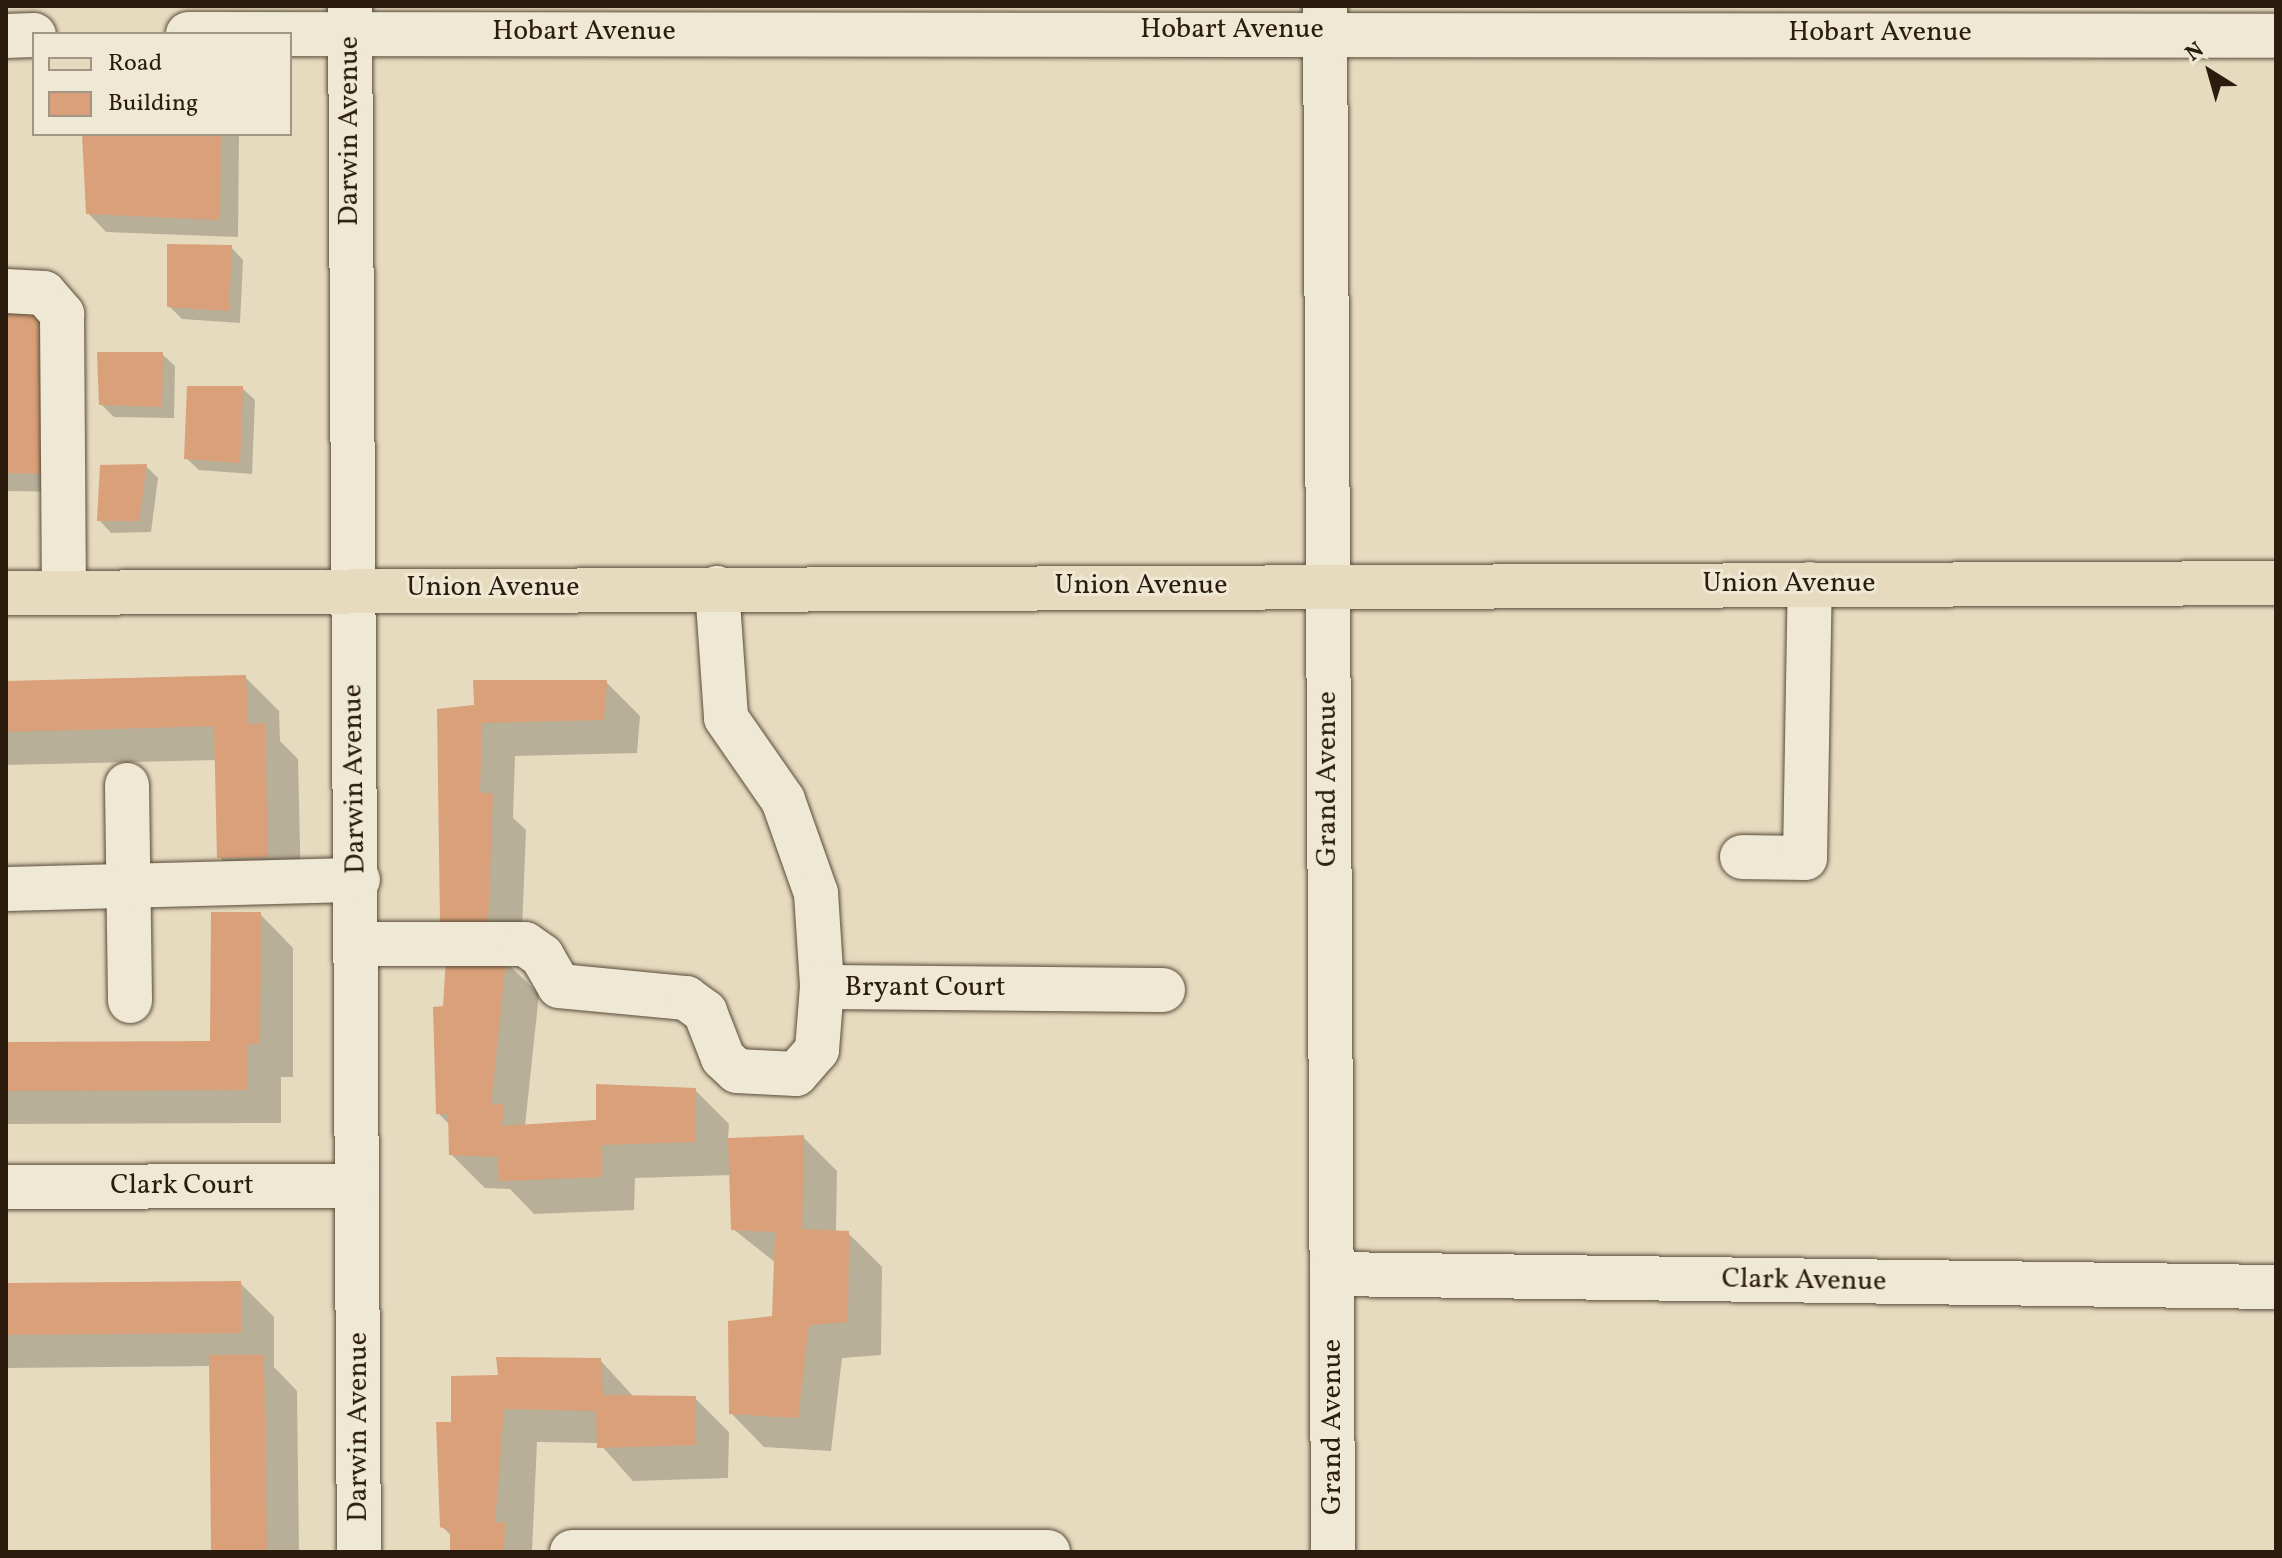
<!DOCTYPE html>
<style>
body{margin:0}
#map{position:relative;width:2282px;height:1558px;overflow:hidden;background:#e6dbbf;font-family:Vollkorn,serif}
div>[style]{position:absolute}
.shadow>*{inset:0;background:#0003}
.building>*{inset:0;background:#daa079}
.roads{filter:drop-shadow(0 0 2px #5a4c3a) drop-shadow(0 0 2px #5a4c3a)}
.minor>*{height:44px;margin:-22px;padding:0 22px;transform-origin:22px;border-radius:22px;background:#efe8d5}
.major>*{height:44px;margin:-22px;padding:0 22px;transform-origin:22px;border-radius:22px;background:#e6dbbf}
span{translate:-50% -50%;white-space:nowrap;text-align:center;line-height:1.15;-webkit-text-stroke:6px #efe8d5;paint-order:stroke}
.street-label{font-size:28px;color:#2c1c0e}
.frame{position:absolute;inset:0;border:8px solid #2c1c0e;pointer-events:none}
.legend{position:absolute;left:32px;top:32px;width:260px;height:104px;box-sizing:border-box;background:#efe8d5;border:2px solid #a19685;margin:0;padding:10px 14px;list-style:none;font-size:24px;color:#2c1c0e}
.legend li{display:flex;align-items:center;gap:16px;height:40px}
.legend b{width:40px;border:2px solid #a19685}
.north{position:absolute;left:2170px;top:32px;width:80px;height:80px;-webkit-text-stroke:6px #efe8d5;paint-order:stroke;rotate:323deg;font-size:22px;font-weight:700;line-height:32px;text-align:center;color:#2c1c0e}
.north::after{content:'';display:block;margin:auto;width:28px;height:36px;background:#2c1c0e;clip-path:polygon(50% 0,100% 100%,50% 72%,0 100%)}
</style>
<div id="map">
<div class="shadow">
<div style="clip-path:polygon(84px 134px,239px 134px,238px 237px,106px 232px,88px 213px)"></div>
<div style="clip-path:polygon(231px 247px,243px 260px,240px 323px,182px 319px,169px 306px)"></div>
<div style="clip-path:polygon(6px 304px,69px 492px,6px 491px)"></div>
<div style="clip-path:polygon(162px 354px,175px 366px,174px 418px,114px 417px,101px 404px)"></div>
<div style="clip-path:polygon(242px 388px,255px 400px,252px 474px,199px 470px,186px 458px)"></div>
<div style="clip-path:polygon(146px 466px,158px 478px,151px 532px,111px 533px,99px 520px)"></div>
<div style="clip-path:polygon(245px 677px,279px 711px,280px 741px,298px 759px,301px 890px,253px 891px,219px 857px,217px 760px,6px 765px,6px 683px)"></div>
<div style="clip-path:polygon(606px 682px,640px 716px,637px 753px,515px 756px,513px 818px,526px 830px,521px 955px,475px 956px,476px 707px)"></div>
<div style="clip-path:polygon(260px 914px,293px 948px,293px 1077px,281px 1077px,281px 1123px,6px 1124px,6px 1044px,212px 1043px)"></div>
<div style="clip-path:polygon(505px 961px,539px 994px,525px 1126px,598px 1122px,695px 1090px,729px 1124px,728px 1140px,803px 1137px,837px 1171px,836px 1232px,848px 1233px,882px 1267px,881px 1355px,842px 1358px,831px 1451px,764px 1447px,731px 1413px,774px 1318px,776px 1263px,733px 1229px,731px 1175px,635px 1178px,634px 1210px,534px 1214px,510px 1189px,485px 1188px,451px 1154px,451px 1126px,438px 1113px,445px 1008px)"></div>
<div style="clip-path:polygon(240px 1283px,274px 1317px,274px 1367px,297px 1391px,299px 1552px,213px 1552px,211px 1366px,6px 1368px,6px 1285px)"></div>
<div style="clip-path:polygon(600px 1360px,634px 1397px,695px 1398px,729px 1432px,728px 1478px,633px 1481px,599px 1443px,537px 1442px,532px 1552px,452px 1552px,452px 1537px,442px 1526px,453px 1424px,500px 1377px)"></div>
</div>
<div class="building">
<div style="clip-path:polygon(82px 134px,221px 134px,220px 220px,86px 214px)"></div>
<div style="clip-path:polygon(167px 244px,232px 245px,229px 311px,167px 307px)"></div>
<div style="clip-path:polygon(48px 301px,51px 474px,6px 473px,6px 302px)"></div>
<div style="clip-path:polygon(97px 352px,163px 352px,162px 407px,99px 405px)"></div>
<div style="clip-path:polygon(187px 386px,243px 386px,240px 463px,184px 459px)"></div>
<div style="clip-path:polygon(147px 464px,139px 521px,97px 521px,100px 465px)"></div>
<div style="clip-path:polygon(246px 675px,248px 724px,265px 723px,268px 857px,217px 858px,214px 726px,6px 732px,6px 681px)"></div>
<div style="clip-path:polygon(473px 680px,607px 680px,604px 720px,482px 723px,480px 792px,493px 794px,488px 922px,440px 923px,437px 709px,474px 705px)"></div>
<div style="clip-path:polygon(211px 912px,261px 912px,260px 1044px,248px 1044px,248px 1090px,6px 1091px,6px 1042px,210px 1041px)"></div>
<div style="clip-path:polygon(446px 959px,506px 959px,491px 1105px,504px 1104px,502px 1126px,596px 1120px,596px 1084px,696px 1088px,695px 1142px,602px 1145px,601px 1177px,499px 1181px,497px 1157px,449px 1155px,448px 1114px,436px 1114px,433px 1007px,443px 1006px)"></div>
<div style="clip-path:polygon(804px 1135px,802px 1229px,849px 1231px,848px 1322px,809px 1325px,798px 1418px,729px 1414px,728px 1321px,772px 1316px,775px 1232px,731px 1230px,728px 1138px)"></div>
<div style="clip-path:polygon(241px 1281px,241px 1333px,6px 1335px,6px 1283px)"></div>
<div style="clip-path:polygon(209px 1355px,264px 1355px,267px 1552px,211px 1552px)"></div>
<div style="clip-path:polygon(496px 1357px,601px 1358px,603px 1395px,696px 1396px,695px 1445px,597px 1448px,596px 1411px,504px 1409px,495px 1523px,505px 1522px,504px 1552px,450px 1552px,450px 1531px,440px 1527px,436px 1422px,451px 1422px,451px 1376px,498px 1375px)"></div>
</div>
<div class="roads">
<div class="minor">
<div style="left:350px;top:6px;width:1546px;rotate:89.67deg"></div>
<div style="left:1325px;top:6px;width:1546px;rotate:89.7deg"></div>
<div style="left:188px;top:34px;width:2088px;rotate:0.05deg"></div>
<div style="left:6px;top:36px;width:28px;rotate:-2deg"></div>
<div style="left:6px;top:291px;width:38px;rotate:3deg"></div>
<div style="left:44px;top:293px;width:28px;rotate:49deg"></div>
<div style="left:62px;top:314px;width:279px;rotate:89.6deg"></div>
<div style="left:717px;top:588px;width:130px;rotate:86deg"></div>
<div style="left:726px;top:718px;width:100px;rotate:55.2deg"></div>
<div style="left:783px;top:800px;width:99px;rotate:70.5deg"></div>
<div style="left:816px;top:893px;width:94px;rotate:86.3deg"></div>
<div style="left:822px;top:987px;width:341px;rotate:0.5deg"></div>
<div style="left:127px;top:785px;width:216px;rotate:89.2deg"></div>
<div style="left:1742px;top:857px;width:63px;rotate:0.9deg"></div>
<div style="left:1805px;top:858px;width:274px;rotate:-89deg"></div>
<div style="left:6px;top:889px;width:352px;rotate:-1.5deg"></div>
<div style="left:358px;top:944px;width:167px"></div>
<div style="left:525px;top:944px;width:21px;rotate:35deg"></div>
<div style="left:542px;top:956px;width:34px;rotate:60deg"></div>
<div style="left:559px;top:986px;width:128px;rotate:5.4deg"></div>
<div style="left:686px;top:998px;width:24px;rotate:36deg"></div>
<div style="left:705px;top:1012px;width:49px;rotate:68.6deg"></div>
<div style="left:723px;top:1058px;width:19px;rotate:43deg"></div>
<div style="left:737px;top:1071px;width:59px;rotate:2.9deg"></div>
<div style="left:796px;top:1074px;width:32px;rotate:-49deg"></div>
<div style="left:817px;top:1050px;width:63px;rotate:-85.5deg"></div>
<div style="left:6px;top:1187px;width:351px;rotate:-0.2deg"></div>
<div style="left:1332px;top:1274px;width:944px;rotate:0.79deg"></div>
<div style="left:572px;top:1552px;width:476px"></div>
</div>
<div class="major">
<div style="left:6px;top:593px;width:2270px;rotate:-0.25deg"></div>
</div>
</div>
<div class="street-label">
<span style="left:1232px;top:30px">Hobart Avenue</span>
<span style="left:584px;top:32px">Hobart Avenue</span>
<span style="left:1880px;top:33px">Hobart Avenue</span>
<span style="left:350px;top:131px;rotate:-90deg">Darwin Avenue</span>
<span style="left:1789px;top:584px">Union Avenue</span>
<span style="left:1141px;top:586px">Union Avenue</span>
<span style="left:493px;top:588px">Union Avenue</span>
<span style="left:355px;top:779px;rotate:-91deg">Darwin Avenue</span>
<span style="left:1328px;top:779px;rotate:-90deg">Grand Avenue</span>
<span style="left:925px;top:988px">Bryant Court</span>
<span style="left:182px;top:1186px">Clark Court</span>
<span style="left:1804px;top:1281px;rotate:1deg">Clark Avenue</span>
<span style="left:359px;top:1427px;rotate:-90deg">Darwin Avenue</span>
<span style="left:1333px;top:1427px;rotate:-90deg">Grand Avenue</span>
</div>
<div class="frame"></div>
<ul class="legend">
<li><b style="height:10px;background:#e6dbbf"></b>Road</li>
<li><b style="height:22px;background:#daa079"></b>Building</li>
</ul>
<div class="north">N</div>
</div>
